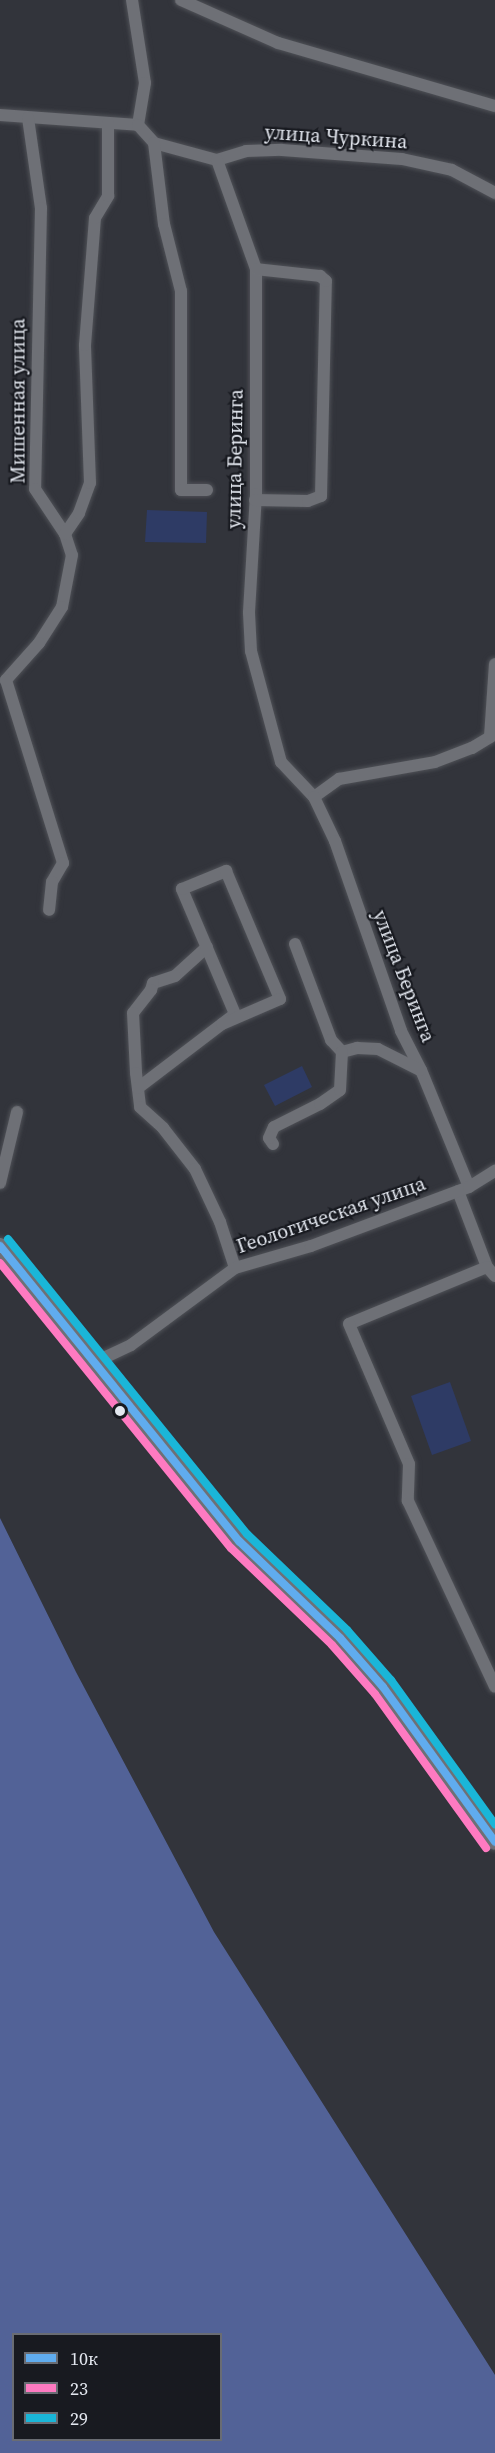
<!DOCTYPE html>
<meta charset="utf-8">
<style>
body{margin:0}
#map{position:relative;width:495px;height:2453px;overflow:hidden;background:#32343b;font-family:"Source Serif 4",serif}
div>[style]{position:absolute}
.green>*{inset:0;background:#2e3b65}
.water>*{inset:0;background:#526297}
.roads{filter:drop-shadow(0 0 2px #4f5157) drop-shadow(0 0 2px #4f5157)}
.street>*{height:12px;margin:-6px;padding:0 6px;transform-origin:6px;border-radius:6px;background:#6e7076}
.secondary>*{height:16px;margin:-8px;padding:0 8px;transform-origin:8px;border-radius:8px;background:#6e7076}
.bus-1>*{height:8px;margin:-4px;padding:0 4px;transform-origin:4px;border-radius:4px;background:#60acee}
.bus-2>*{height:8px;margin:-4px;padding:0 4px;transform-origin:4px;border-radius:4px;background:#fe7ac1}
.bus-3>*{height:8px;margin:-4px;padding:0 4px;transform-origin:4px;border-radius:4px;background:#1ab6d8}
.dots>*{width:16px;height:16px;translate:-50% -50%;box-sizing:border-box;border:3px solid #181a20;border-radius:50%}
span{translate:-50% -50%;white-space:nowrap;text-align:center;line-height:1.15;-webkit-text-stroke:4.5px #181a20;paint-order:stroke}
.street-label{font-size:20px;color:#e3e7ef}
.legend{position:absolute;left:12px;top:2333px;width:210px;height:108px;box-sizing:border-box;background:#181a20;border:2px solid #696c73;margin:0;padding:8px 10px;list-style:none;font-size:18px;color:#e3e7ef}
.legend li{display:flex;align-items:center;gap:12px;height:30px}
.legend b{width:30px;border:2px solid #696c73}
</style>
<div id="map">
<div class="green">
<div style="clip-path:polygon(147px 510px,207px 512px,206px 543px,145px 542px)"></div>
<div style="clip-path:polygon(302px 1066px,312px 1087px,275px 1106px,264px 1085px)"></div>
<div style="clip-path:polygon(450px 1382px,471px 1441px,432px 1455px,411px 1396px)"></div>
</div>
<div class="water">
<div style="clip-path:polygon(evenodd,0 1518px,76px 1672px,214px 1932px,495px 2375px,495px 2453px,0 2453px,0 1518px,14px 2334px,220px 2334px,220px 2440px,14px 2440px,14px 2334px)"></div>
</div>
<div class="roads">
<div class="street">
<div style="left:132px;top:0;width:84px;rotate:81.1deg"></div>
<div style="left:145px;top:83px;width:43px;rotate:99.5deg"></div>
<div style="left:181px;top:0;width:106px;rotate:23.9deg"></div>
<div style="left:278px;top:43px;width:226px;rotate:16.2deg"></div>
<div style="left:0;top:115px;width:138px;rotate:4.1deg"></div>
<div style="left:138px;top:125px;width:24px;rotate:48deg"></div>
<div style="left:154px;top:143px;width:65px;rotate:15.1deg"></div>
<div style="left:217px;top:160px;width:30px;rotate:-17deg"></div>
<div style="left:246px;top:151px;width:36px;rotate:-2deg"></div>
<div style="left:282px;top:150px;width:120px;rotate:4.3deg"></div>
<div style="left:402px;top:159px;width:51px;rotate:12.4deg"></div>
<div style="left:452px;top:170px;width:49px;rotate:28.1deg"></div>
<div style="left:28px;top:118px;width:91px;rotate:81.8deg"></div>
<div style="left:41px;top:208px;width:281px;rotate:91.2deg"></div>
<div style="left:35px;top:489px;width:54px;rotate:56.3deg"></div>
<div style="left:65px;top:534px;width:22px;rotate:72deg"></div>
<div style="left:72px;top:555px;width:53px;rotate:100.9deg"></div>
<div style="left:62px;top:607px;width:43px;rotate:122.6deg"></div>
<div style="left:39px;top:643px;width:50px;rotate:131.7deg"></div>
<div style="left:6px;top:680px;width:192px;rotate:72.7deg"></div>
<div style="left:63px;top:863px;width:22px;rotate:120deg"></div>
<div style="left:52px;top:882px;width:28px;rotate:96deg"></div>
<div style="left:154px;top:143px;width:82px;rotate:83deg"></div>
<div style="left:164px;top:224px;width:69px;rotate:75.8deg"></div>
<div style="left:181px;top:291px;width:199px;rotate:90deg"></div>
<div style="left:181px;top:490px;width:26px"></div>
<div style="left:217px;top:160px;width:116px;rotate:70.3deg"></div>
<div style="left:256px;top:269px;width:225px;rotate:90deg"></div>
<div style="left:256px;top:494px;width:119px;rotate:93.4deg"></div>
<div style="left:249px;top:613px;width:38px;rotate:87deg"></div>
<div style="left:251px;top:651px;width:115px;rotate:74.9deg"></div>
<div style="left:281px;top:762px;width:48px;rotate:46.7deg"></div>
<div style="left:314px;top:797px;width:31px;rotate:-36deg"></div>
<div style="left:339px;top:779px;width:97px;rotate:-10deg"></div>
<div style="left:435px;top:762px;width:40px;rotate:-21deg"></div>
<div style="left:472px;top:748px;width:21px;rotate:-31deg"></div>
<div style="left:490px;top:737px;width:73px;rotate:-86.1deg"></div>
<div style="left:255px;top:500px;width:53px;rotate:1.1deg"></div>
<div style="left:308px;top:501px;width:14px;rotate:-21deg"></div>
<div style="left:321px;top:496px;width:215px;rotate:-88.7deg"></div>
<div style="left:326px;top:281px;width:8px;rotate:-140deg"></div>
<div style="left:320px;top:276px;width:64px;rotate:-173.8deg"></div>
<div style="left:65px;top:534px;width:25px;rotate:-56deg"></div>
<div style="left:79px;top:513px;width:32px;rotate:-70deg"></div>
<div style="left:90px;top:483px;width:138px;rotate:-92.1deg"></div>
<div style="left:85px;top:345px;width:127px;rotate:-85.5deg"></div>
<div style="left:95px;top:218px;width:26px;rotate:-59deg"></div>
<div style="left:108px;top:196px;width:73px;rotate:-90deg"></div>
<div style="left:314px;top:797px;width:49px;rotate:64.5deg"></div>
<div style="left:335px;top:841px;width:201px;rotate:70.8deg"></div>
<div style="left:401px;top:1031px;width:44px;rotate:62.9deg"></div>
<div style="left:421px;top:1070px;width:126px;rotate:67.7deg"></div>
<div style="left:295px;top:944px;width:103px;rotate:69.4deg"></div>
<div style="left:331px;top:1040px;width:16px;rotate:47deg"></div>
<div style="left:342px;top:1052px;width:16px;rotate:-15deg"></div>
<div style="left:357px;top:1048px;width:21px;rotate:3deg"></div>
<div style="left:378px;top:1049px;width:47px;rotate:26.6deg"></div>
<div style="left:207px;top:947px;width:43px;rotate:137.8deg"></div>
<div style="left:175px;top:976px;width:23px;rotate:162deg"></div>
<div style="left:153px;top:983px;width:7px;rotate:106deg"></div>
<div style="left:151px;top:990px;width:29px;rotate:128deg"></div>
<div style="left:133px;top:1013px;width:60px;rotate:87.1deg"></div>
<div style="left:136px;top:1073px;width:34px;rotate:83deg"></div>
<div style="left:140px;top:1107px;width:31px;rotate:42deg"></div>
<div style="left:163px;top:1128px;width:52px;rotate:52deg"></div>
<div style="left:195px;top:1169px;width:59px;rotate:64.7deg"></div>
<div style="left:220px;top:1222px;width:48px;rotate:71.9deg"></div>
<div style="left:138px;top:1088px;width:122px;rotate:-37.3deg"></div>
<div style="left:235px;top:1014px;width:136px;rotate:-113deg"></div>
<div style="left:182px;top:889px;width:48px;rotate:-22.2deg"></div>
<div style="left:226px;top:871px;width:139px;rotate:67.1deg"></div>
<div style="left:280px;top:999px;width:63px;rotate:156.7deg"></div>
<div style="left:273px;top:1144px;width:7px;rotate:-124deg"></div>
<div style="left:269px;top:1138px;width:12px;rotate:-66deg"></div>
<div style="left:274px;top:1127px;width:51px;rotate:-26.6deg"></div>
<div style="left:320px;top:1104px;width:24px;rotate:-35deg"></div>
<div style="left:340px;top:1090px;width:38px;rotate:-87deg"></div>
<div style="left:0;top:1183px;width:73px;rotate:-76.5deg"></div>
<div style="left:458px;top:1191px;width:81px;rotate:69.1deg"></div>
<div style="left:487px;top:1267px;width:12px;rotate:48deg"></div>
<div style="left:487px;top:1267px;width:149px;rotate:157.6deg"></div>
<div style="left:349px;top:1324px;width:152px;rotate:66.8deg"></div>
<div style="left:409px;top:1464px;width:37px;rotate:92deg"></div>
<div style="left:408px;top:1501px;width:205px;rotate:64.9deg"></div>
<div style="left:93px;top:1363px;width:42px;rotate:-25.3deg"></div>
<div style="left:131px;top:1345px;width:129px;rotate:-36.5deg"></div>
<div style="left:235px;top:1268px;width:79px;rotate:-16.1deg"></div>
<div style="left:311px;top:1246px;width:169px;rotate:-20.5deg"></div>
<div style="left:469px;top:1187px;width:31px;rotate:-32deg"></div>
</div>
<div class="secondary">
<div style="left:0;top:1246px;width:380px;rotate:51deg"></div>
<div style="left:239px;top:1541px;width:140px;rotate:43.8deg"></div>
<div style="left:340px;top:1638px;width:65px;rotate:48.7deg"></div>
<div style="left:383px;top:1687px;width:191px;rotate:54.1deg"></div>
</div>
</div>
<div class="bus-1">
<div style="left:0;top:1246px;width:380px;rotate:51deg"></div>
<div style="left:239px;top:1541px;width:140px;rotate:43.8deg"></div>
<div style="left:340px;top:1638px;width:65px;rotate:48.7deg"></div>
<div style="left:383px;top:1687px;width:191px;rotate:54.1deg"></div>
</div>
<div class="bus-2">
<div style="left:0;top:1263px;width:367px;rotate:51deg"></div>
<div style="left:231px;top:1548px;width:140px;rotate:43.8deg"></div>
<div style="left:332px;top:1645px;width:65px;rotate:48.7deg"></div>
<div style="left:375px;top:1694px;width:190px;rotate:54.2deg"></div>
</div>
<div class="bus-3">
<div style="left:8px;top:1239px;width:380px;rotate:51deg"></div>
<div style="left:247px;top:1534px;width:139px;rotate:43.8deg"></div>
<div style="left:347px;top:1630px;width:67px;rotate:48.7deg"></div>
<div style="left:391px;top:1680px;width:178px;rotate:54.2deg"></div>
</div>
<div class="dots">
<div style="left:120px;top:1411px;background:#e3e7ef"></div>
</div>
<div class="street-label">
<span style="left:336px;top:137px;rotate:4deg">улица Чуркина</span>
<span style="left:18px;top:401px;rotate:-90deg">Мишенная улица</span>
<span style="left:235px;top:459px;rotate:-89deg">улица Беринга</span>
<span style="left:404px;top:976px;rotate:69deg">улица Беринга</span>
<span style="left:331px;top:1215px;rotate:-19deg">Геологическая улица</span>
</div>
<ul class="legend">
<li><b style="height:8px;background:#60acee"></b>10к</li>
<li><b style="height:8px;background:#fe7ac1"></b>23</li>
<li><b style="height:8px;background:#1ab6d8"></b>29</li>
</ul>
</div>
